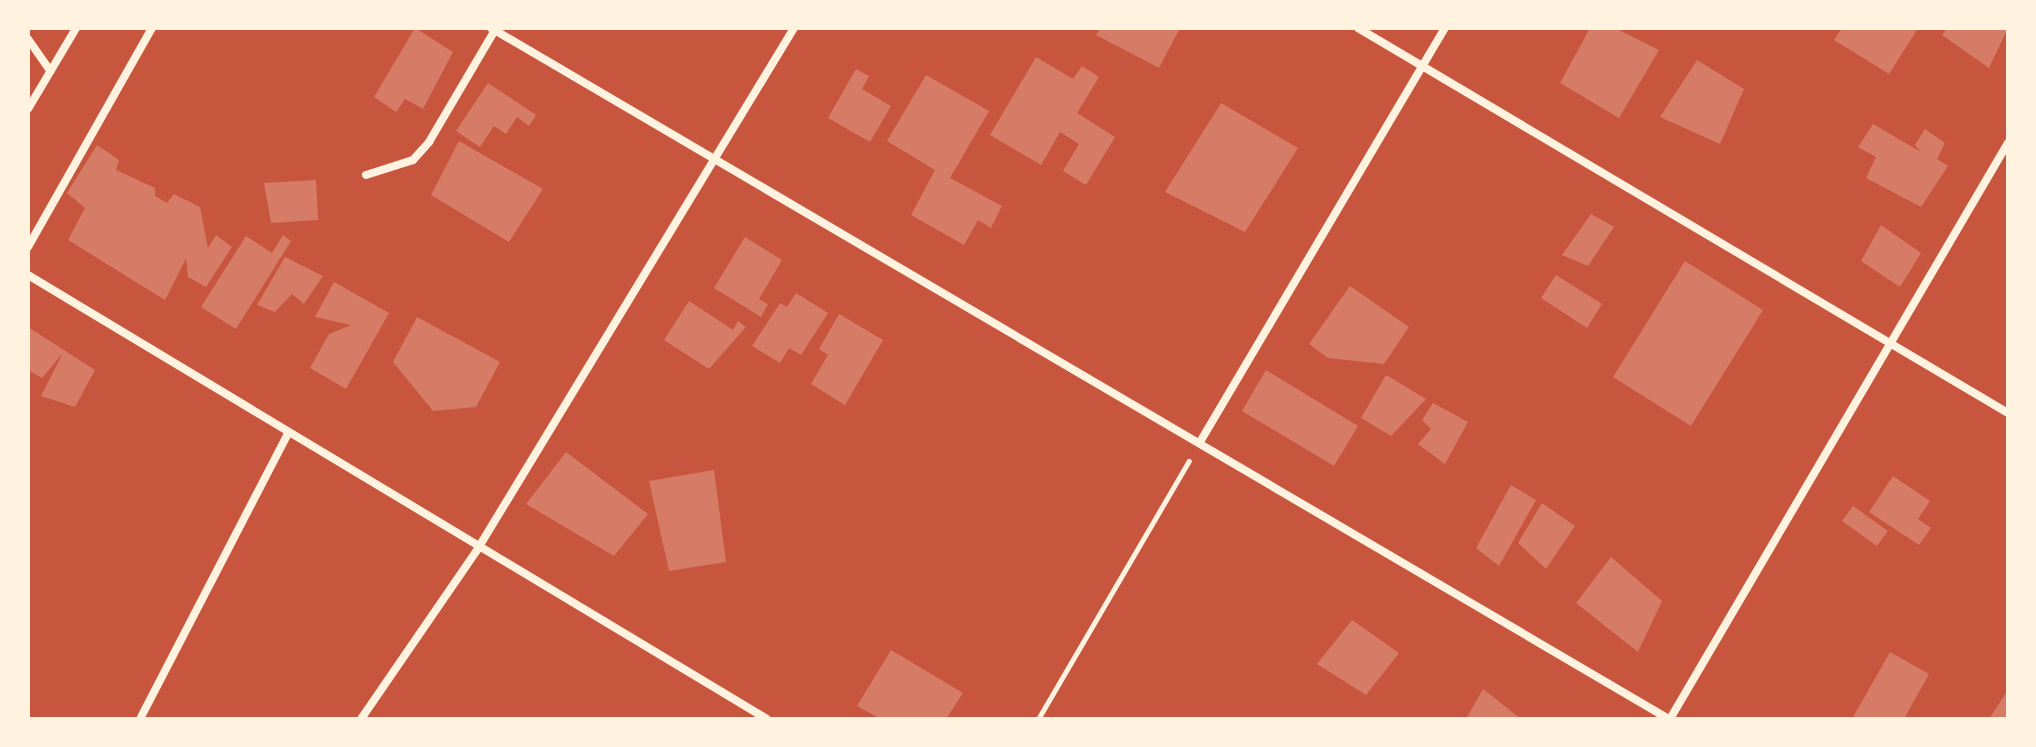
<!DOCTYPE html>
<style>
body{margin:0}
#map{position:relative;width:2036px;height:747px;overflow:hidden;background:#c8553d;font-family:"Nunito Sans",sans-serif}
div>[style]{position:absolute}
.building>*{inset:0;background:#d67c66}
.path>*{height:5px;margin:-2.5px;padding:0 2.5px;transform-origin:2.5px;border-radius:2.5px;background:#fff3e0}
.minor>*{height:8px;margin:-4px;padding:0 4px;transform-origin:4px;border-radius:4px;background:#fff3e0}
span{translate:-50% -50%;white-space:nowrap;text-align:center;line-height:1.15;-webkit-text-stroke:7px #fff3e0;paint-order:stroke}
.frame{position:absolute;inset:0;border:30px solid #fff3e0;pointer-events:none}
</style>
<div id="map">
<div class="building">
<div style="clip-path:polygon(415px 28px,453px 52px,423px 109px,405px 99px,396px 112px,374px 97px)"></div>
<div style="clip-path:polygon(1100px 28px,1180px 28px,1159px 68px,1096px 35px)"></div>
<div style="clip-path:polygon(1590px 28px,1615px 28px,1659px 50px,1619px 118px,1560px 83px)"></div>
<div style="clip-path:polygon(1842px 28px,1918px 28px,1889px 74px,1834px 40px)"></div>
<div style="clip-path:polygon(1947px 28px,2003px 28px,2007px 30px,1989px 68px,1942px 35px)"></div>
<div style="clip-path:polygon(1036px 57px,1073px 79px,1082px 66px,1099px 77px,1077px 113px,1115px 137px,1086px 185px,1063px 171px,1079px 144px,1060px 132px,1041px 165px,990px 135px)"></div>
<div style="clip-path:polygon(1697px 60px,1744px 89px,1720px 144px,1660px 117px)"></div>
<div style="clip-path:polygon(856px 69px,869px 76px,862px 89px,891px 106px,870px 142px,828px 118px)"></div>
<div style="clip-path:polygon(926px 75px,989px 111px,950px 178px,1002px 206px,991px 228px,978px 220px,964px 245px,911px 215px,935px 170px,887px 141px)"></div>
<div style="clip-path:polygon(488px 83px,536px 115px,529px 126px,517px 117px,506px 134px,494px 126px,480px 147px,456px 131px)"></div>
<div style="clip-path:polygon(1221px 103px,1298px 148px,1245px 232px,1165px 192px)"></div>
<div style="clip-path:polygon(1873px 124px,1921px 152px,1915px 145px,1925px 129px,1945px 143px,1937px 159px,1948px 166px,1921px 207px,1866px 178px,1876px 157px,1858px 147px)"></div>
<div style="clip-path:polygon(459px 141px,543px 189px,509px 242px,431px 195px)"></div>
<div style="clip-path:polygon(97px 145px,119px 160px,116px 170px,155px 188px,155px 196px,167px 203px,174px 194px,200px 207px,208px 248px,216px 235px,232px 247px,206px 287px,188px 277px,186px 258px,165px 300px,68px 240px,85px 208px,67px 193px)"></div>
<div style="clip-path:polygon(316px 180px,318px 220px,271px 223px,264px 183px)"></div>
<div style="clip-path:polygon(1591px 214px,1614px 227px,1588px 266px,1562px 255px)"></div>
<div style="clip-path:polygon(1881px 225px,1921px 253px,1900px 287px,1861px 261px)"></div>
<div style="clip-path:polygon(283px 235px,291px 241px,236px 329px,201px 307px,246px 236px,272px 253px)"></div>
<div style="clip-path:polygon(745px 237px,782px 260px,759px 299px,768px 304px,761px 317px,714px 288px)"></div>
<div style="clip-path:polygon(285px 257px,323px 276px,304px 304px,292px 294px,275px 312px,257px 305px)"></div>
<div style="clip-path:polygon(1685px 261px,1763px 310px,1691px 426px,1613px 377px)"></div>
<div style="clip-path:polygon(1556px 275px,1602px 304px,1587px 328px,1541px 298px)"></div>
<div style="clip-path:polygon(334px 282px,389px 313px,346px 389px,310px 368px,329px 334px,351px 325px,315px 317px)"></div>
<div style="clip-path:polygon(1350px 286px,1409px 327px,1384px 364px,1328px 358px,1309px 344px)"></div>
<div style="clip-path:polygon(796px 293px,828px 313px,801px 355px,789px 348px,780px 363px,752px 346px,780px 303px,787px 307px)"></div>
<div style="clip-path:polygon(689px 301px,733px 330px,738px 321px,746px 327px,709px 369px,664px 340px)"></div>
<div style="clip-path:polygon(839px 314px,883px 340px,845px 405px,811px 384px,828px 355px,819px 349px)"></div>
<div style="clip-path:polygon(417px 317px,500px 362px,476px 407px,433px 411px,393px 362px)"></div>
<div style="clip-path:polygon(28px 327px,95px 370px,75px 407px,41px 396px,63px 353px,42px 378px,28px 370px)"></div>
<div style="clip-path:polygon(1266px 370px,1358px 426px,1334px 466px,1242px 411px)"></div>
<div style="clip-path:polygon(1386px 375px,1426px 399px,1391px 436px,1361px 418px)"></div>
<div style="clip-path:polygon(1433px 403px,1468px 422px,1445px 464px,1418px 444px,1431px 429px,1422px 420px)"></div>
<div style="clip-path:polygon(566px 452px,648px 514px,614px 556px,526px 504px)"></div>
<div style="clip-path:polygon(714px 470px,726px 562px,669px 571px,649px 481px)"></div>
<div style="clip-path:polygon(1893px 476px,1930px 501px,1918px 519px,1931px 528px,1919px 545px,1869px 512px)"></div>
<div style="clip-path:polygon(1511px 485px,1536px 500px,1499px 566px,1476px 548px)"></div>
<div style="clip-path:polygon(1542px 503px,1575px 526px,1546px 569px,1518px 543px)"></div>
<div style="clip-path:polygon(1853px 506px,1888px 531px,1877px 546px,1842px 521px)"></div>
<div style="clip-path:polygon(1611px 557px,1662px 601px,1638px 652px,1576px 603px)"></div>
<div style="clip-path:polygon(1352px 620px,1399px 653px,1366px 695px,1317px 664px)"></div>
<div style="clip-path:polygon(891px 650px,963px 693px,946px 719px,881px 719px,857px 706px)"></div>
<div style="clip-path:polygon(1890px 652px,1929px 674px,1904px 719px,1852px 719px)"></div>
<div style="clip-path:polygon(1483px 689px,1521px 719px,1466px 719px)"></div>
<div style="clip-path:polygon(2008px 690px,2008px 719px,1989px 719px)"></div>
</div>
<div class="path">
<div style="left:1038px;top:719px;width:299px;rotate:-59.7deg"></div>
</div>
<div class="minor">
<div style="left:491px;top:28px;width:1366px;rotate:30.4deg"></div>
<div style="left:1358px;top:28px;width:755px;rotate:30.64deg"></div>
<div style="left:28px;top:39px;width:39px;rotate:55deg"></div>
<div style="left:28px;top:109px;width:94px;rotate:-59.3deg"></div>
<div style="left:366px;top:175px;width:49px;rotate:-17.7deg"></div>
<div style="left:413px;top:160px;width:24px;rotate:-48deg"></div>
<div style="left:429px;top:142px;width:130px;rotate:-59.5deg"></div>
<div style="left:28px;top:247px;width:252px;rotate:-60.5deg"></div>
<div style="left:28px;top:275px;width:862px;rotate:31deg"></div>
<div style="left:1200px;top:442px;width:481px;rotate:-59.4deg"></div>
<div style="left:140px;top:719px;width:321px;rotate:-62.6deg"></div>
<div style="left:361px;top:719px;width:205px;rotate:-55.5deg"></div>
<div style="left:477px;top:550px;width:611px;rotate:-58.73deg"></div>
<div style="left:1670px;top:719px;width:668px;rotate:-59.6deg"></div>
</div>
<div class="frame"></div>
</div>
